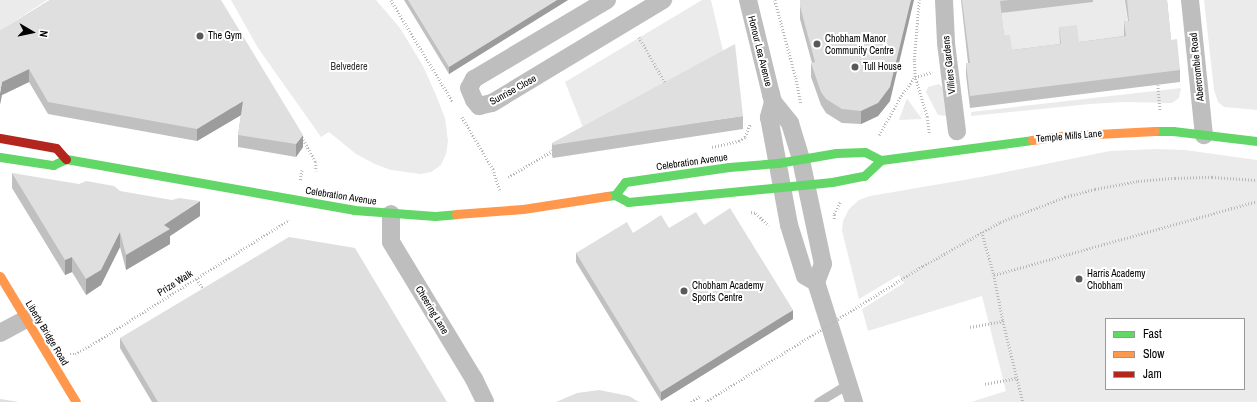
<!DOCTYPE html>
<style>
body{margin:0}
#map{position:relative;width:1257px;height:402px;overflow:hidden;background:#fff;font-family:"Archivo Narrow",sans-serif}
div>[style]{position:absolute}
.green>*{inset:0;background:#ebebeb}
.path>*{height:2.5px;margin-top:-1.25px;transform-origin:0;background:repeating-linear-gradient(90deg,#b9b9b9 0 1px,transparent 0 3px)}
.lane>*{height:9px;margin:-4.5px;padding:0 4.5px;transform-origin:4.5px;border-radius:4.5px;background:#bebebe}
.street>*{height:18px;margin:-9px;padding:0 9px;transform-origin:9px;border-radius:9px;background:#bebebe}
.fast>*{height:9px;margin:-4.5px;padding:0 4.5px;transform-origin:4.5px;border-radius:4.5px;background:#63d668}
.slow>*{height:9px;margin:-4.5px;padding:0 4.5px;transform-origin:4.5px;border-radius:4.5px;background:#ff974d}
.jam>*{height:9px;margin:-4.5px;padding:0 4.5px;transform-origin:4.5px;border-radius:4.5px;background:#b3261e}
.path-bridge>*{height:2.5px;margin-top:-1.25px;transform-origin:0;background:repeating-linear-gradient(90deg,#b9b9b9 0 1px,transparent 0 3px)}
.wall>*{inset:0;background:#c0c0c0}
.shaded-wall>*{inset:0;background:#9c9c9c}
.building>*{inset:0;background:#dfdfdf}
.dots>*{width:11px;height:11px;translate:-50% -50%;box-sizing:border-box;border:2px solid #fff;border-radius:50%}
span{translate:-50% -50%;white-space:nowrap;text-align:center;line-height:1.15;-webkit-text-stroke:4px #fff;paint-order:stroke}
.poi-label{font-size:10px;color:#000}
.left{translate:0 -50%;text-align:left}
.street-label{font-size:10px;color:#000}
.park-label{font-size:10px;color:#323232}
.legend{position:absolute;left:1105px;top:318px;width:140px;height:72px;box-sizing:border-box;background:#fff;border:1px solid #999;margin:0;padding:5px 7px;list-style:none;font-size:12px;color:#000}
.legend li{display:flex;align-items:center;gap:8px;height:20px}
.legend b{width:20px;border:1px solid #999}
.north{position:absolute;left:12px;top:12px;width:40px;height:40px;-webkit-text-stroke:3px #fff;paint-order:stroke;rotate:99deg;font-size:11px;font-weight:700;line-height:16px;text-align:center;color:#000}
.north::after{content:'';display:block;margin:auto;width:14px;height:18px;background:#000;clip-path:polygon(50% 0,100% 100%,50% 72%,0 100%)}
</style>
<div id="map">
<div class="green">
<div style="clip-path:polygon(0 0,47px 0,0 31px)"></div>
<div style="clip-path:polygon(231px 0,376px 0,400px 28px,423px 66px,436px 95px,445px 118px,448px 141px,446px 154px,441px 165px,431px 172px,421px 174px,391px 170px,375px 164px,356px 154px,329px 132px,321px 137px,258px 48px)"></div>
<div style="clip-path:polygon(702px 0,711px 0,723px 51px,584px 130px,565px 82px)"></div>
<div style="clip-path:polygon(1093px 0,1125px 0,1129px 33px,1126px 48px,1012px 62px,1004px 47px,1000px 13px)"></div>
<div style="clip-path:polygon(1204px 0,1257px 0,1257px 110px,1224px 107px,1218px 102px,1214px 90px)"></div>
<div style="clip-path:polygon(939px 84px,944px 89px,947px 116px,938px 115px,926px 92px,928px 87px)"></div>
<div style="clip-path:polygon(1181px 88px,1179px 98px,1172px 103px,1125px 102px,1090px 104px,971px 116px,971px 112px)"></div>
<div style="clip-path:polygon(907px 98px,908px 100px,922px 119px,899px 120px)"></div>
<div style="clip-path:polygon(evenodd,1155px 149px,1185px 150px,1257px 160px,1257px 402px,971px 402px,1006px 391px,982px 296px,868px 331px,862px 309px,904px 283px,899px 275px,859px 299px,842px 231px,843px 221px,849px 209px,859px 200px,870px 196px,981px 177px,1110px 151px,1155px 149px,1106px 319px,1244px 319px,1244px 389px,1106px 389px,1106px 319px)"></div>
</div>
<div class="path">
<div style="left:391px;top:0;width:119px;rotate:58.7deg"></div>
<div style="left:775px;top:0;width:81px;rotate:74.9deg"></div>
<div style="left:796px;top:78px;width:26px;rotate:79deg"></div>
<div style="left:639px;top:37px;width:54px;rotate:60.1deg"></div>
<div style="left:1158px;top:85px;width:25px;rotate:85deg"></div>
<div style="left:462px;top:117px;width:61px;rotate:59.2deg"></div>
<div style="left:493px;top:169px;width:22px;rotate:72deg"></div>
<div style="left:929px;top:133px;width:16px;rotate:-97deg"></div>
<div style="left:927px;top:117px;width:42px;rotate:-106.7deg"></div>
<div style="left:915px;top:77px;width:18px;rotate:-16deg"></div>
<div style="left:879px;top:135px;width:45px;rotate:-60.6deg"></div>
<div style="left:901px;top:96px;width:24px;rotate:-54deg"></div>
<div style="left:915px;top:77px;width:17px;rotate:-93deg"></div>
<div style="left:914px;top:60px;width:60px;rotate:-85.2deg"></div>
<div style="left:302px;top:137px;width:29px;rotate:61deg"></div>
<div style="left:316px;top:162px;width:9px;rotate:90deg"></div>
<div style="left:712px;top:147px;width:28px;rotate:-13deg"></div>
<div style="left:739px;top:141px;width:7px;rotate:-34deg"></div>
<div style="left:745px;top:137px;width:14px;rotate:-69deg"></div>
<div style="left:508px;top:177px;width:53px;rotate:-30.4deg"></div>
<div style="left:300px;top:180px;width:11px;rotate:-80deg"></div>
<div style="left:751px;top:212px;width:5px;rotate:11deg"></div>
<div style="left:756px;top:213px;width:18px;rotate:45deg"></div>
<div style="left:834px;top:219px;width:5px;rotate:-90deg"></div>
<div style="left:834px;top:214px;width:13px;rotate:-63deg"></div>
<div style="left:982px;top:232px;width:45px;rotate:74.4deg"></div>
<div style="left:994px;top:275px;width:47px;rotate:78.9deg"></div>
<div style="left:1003px;top:321px;width:83px;rotate:76.1deg"></div>
<div style="left:923px;top:266px;width:89px;rotate:-29.7deg"></div>
<div style="left:1000px;top:222px;width:70px;rotate:-21deg"></div>
<div style="left:1065px;top:197px;width:31px;rotate:-15deg"></div>
<div style="left:1095px;top:189px;width:44px;rotate:-10.5deg"></div>
<div style="left:1138px;top:181px;width:37px;rotate:-5deg"></div>
<div style="left:1175px;top:178px;width:37px;rotate:-2deg"></div>
<div style="left:1212px;top:177px;width:45px;rotate:3.8deg"></div>
<div style="left:994px;top:275px;width:273px;rotate:-15.7deg"></div>
<div style="left:197px;top:279px;width:13px;rotate:58deg"></div>
<div style="left:970px;top:327px;width:34px;rotate:-10deg"></div>
<div style="left:70px;top:354px;width:5px"></div>
<div style="left:75px;top:354px;width:28px;rotate:-30deg"></div>
<div style="left:99px;top:340px;width:225px;rotate:-32.3deg"></div>
<div style="left:985px;top:384px;width:33px;rotate:-11deg"></div>
<div style="left:691px;top:402px;width:11px;rotate:-34deg"></div>
<div style="left:705px;top:402px;width:9px;rotate:-32deg"></div>
</div>
<div class="lane">
<div style="left:818px;top:402px;width:35px;rotate:-31deg"></div>
</div>
<div class="street">
<div style="left:607px;top:0;width:155px;rotate:149.3deg"></div>
<div style="left:474px;top:79px;width:10px;rotate:119deg"></div>
<div style="left:469px;top:88px;width:13px;rotate:67deg"></div>
<div style="left:474px;top:100px;width:8px;rotate:50deg"></div>
<div style="left:479px;top:106px;width:13px;rotate:-13deg"></div>
<div style="left:492px;top:103px;width:200px;rotate:-31.1deg"></div>
<div style="left:748px;top:0;width:97px;rotate:76.3deg"></div>
<div style="left:771px;top:94px;width:8px;rotate:76deg"></div>
<div style="left:773px;top:102px;width:27px;rotate:51deg"></div>
<div style="left:790px;top:123px;width:39px;rotate:73deg"></div>
<div style="left:801px;top:160px;width:106px;rotate:78.1deg"></div>
<div style="left:823px;top:264px;width:19px;rotate:111deg"></div>
<div style="left:816px;top:282px;width:126px;rotate:72.4deg"></div>
<div style="left:944px;top:0;width:43px;rotate:87.3deg"></div>
<div style="left:946px;top:43px;width:89px;rotate:82.9deg"></div>
<div style="left:1190px;top:0;width:136px;rotate:84.1deg"></div>
<div style="left:773px;top:102px;width:16px;rotate:105deg"></div>
<div style="left:769px;top:117px;width:110px;rotate:79.5deg"></div>
<div style="left:789px;top:225px;width:53px;rotate:72.6deg"></div>
<div style="left:805px;top:276px;width:13px;rotate:29deg"></div>
<div style="left:391px;top:214px;width:28px;rotate:90deg"></div>
<div style="left:391px;top:242px;width:160px;rotate:58.8deg"></div>
<div style="left:474px;top:379px;width:25px;rotate:64deg"></div>
<div style="left:0;top:333px;width:30px;rotate:-28deg"></div>
</div>
<div class="fast">
<div style="left:1155px;top:131px;width:18px"></div>
<div style="left:1173px;top:131px;width:85px;rotate:6.8deg"></div>
<div style="left:0;top:157px;width:54px;rotate:8.6deg"></div>
<div style="left:53px;top:165px;width:14px;rotate:-25deg"></div>
<div style="left:66px;top:159px;width:292px;rotate:10deg"></div>
<div style="left:354px;top:210px;width:81px;rotate:4.2deg"></div>
<div style="left:435px;top:216px;width:21px;rotate:-5deg"></div>
<div style="left:615px;top:195px;width:16px;rotate:-52deg"></div>
<div style="left:625px;top:182px;width:105px;rotate:-8.2deg"></div>
<div style="left:729px;top:167px;width:49px;rotate:-4.7deg"></div>
<div style="left:778px;top:163px;width:59px;rotate:-9.8deg"></div>
<div style="left:836px;top:153px;width:29px;rotate:-2deg"></div>
<div style="left:865px;top:152px;width:18px;rotate:27deg"></div>
<div style="left:881px;top:160px;width:152px;rotate:-7.5deg"></div>
<div style="left:607px;top:196px;width:8px;rotate:-7deg"></div>
<div style="left:615px;top:195px;width:15px;rotate:28deg"></div>
<div style="left:628px;top:202px;width:205px;rotate:-5.6deg"></div>
<div style="left:832px;top:182px;width:33px;rotate:-11deg"></div>
<div style="left:864px;top:176px;width:23px;rotate:-43deg"></div>
</div>
<div class="slow">
<div style="left:1032px;top:140px;width:27px;rotate:-8deg"></div>
<div style="left:1059px;top:136px;width:96px;rotate:-3deg"></div>
<div style="left:456px;top:214px;width:67px;rotate:-4.3deg"></div>
<div style="left:523px;top:209px;width:85px;rotate:-8.8deg"></div>
<div style="left:0;top:276px;width:147px;rotate:58.9deg"></div>
</div>
<div class="jam">
<div style="left:0;top:138px;width:57px;rotate:10.1deg"></div>
<div style="left:56px;top:148px;width:15px;rotate:48deg"></div>
</div>
<div class="path-bridge">
<div style="left:713px;top:397px;width:248px;rotate:-32deg"></div>
</div>
<div class="wall">
<div style="clip-path:polygon(50px 0,303px 147px,296px 157px,238px 147px,238px 135px,241px 115px,197px 141px,48px 114px,29px 82px,2px 95px,0 31px)"></div>
<div style="clip-path:polygon(404px 0,568px 0,449px 74px)"></div>
<div style="clip-path:polygon(961px 0,1093px 0,1093px 2px,1001px 13px,1004px 35px,1012px 50px,1060px 44px,1059px 27px,1079px 42px,1124px 36px,1124px 21px,1128px 21px,1125px 0,1167px 0,1171px 40px,1180px 70px,1180px 82px,970px 108px,966px 75px,966px 63px,968px 63px)"></div>
<div style="clip-path:polygon(800px 6px,890px 101px,878px 116px,861px 124px,842px 123px,826px 113px,821px 105px,811px 77px,811px 63px,812px 63px,800px 19px)"></div>
<div style="clip-path:polygon(743px 116px,743px 129px,553px 158px,552px 156px,552px 143px)"></div>
<div style="clip-path:polygon(12px 173px,200px 216px,170px 236px,170px 244px,126px 270px,120px 247px,101px 285px,86px 295px,72px 272px,65px 275px,12px 188px)"></div>
<div style="clip-path:polygon(704px 225px,793px 319px,661px 401px,576px 262px,576px 253px,633px 233px)"></div>
<div style="clip-path:polygon(120px 338px,447px 402px,152px 402px,120px 348px)"></div>
</div>
<div class="shaded-wall">
<div style="clip-path:polygon(557px 0,568px 0,449px 74px,449px 67px)"></div>
<div style="clip-path:polygon(911px 0,914px 0,890px 101px,878px 116px,861px 124px,861px 111px)"></div>
<div style="clip-path:polygon(29px 69px,29px 82px,2px 95px,0 105px,0 93px,2px 82px)"></div>
<div style="clip-path:polygon(243px 101px,243px 114px,197px 141px,197px 129px)"></div>
<div style="clip-path:polygon(303px 135px,303px 147px,296px 157px,296px 144px)"></div>
<div style="clip-path:polygon(200px 201px,200px 216px,170px 236px,170px 244px,126px 270px,126px 255px,164px 225px)"></div>
<div style="clip-path:polygon(120px 232px,120px 247px,101px 285px,86px 295px,86px 279px)"></div>
<div style="clip-path:polygon(72px 257px,72px 272px,65px 275px,65px 260px)"></div>
<div style="clip-path:polygon(793px 310px,793px 319px,661px 401px,661px 392px)"></div>
</div>
<div class="building">
<div style="clip-path:polygon(50px 0,221px 0,303px 135px,296px 144px,238px 135px,243px 101px,197px 129px,48px 102px,29px 69px,2px 82px,0 93px,0 31px)"></div>
<div style="clip-path:polygon(408px 0,557px 0,449px 67px)"></div>
<div style="clip-path:polygon(800px 0,911px 0,890px 87px,878px 103px,861px 111px,842px 109px,826px 99px,821px 92px,811px 63px,815px 62px,800px 6px)"></div>
<div style="clip-path:polygon(962px 0,1009px 0,1000px 1px,1004px 35px,1010px 35px,1012px 50px,1061px 44px,1059px 27px,1077px 25px,1079px 42px,1126px 36px,1124px 21px,1129px 21px,1127px 0,1167px 0,1171px 40px,1177px 39px,1180px 70px,970px 96px,966px 63px,970px 63px)"></div>
<div style="clip-path:polygon(735px 44px,743px 116px,553px 145px,552px 143px)"></div>
<div style="clip-path:polygon(12px 173px,79px 184px,86px 181px,114px 186px,120px 191px,172px 200px,179px 198px,200px 201px,164px 225px,170px 229px,126px 255px,120px 232px,101px 270px,86px 279px,72px 257px,65px 260px)"></div>
<div style="clip-path:polygon(730px 208px,793px 310px,661px 392px,576px 253px,627px 222px,633px 233px,661px 215px,669px 228px,696px 212px,704px 225px)"></div>
<div style="clip-path:polygon(289px 237px,355px 248px,447px 402px,158px 402px,120px 338px)"></div>
<div style="clip-path:polygon(599px 390px,629px 396px,639px 402px,556px 402px,577px 393px)"></div>
<div style="clip-path:polygon(0 399px,19px 402px,0 402px)"></div>
</div>
<div class="dots">
<div style="left:200px;top:36px;background:#595959"></div>
<div style="left:817px;top:44px;background:#595959"></div>
<div style="left:855px;top:67px;background:#595959"></div>
<div style="left:1079px;top:279px;background:#595959"></div>
<div style="left:684px;top:291px;background:#595959"></div>
</div>
<div class="poi-label">
<span class="left" style="left:208px;top:36px">The Gym</span>
<span class="left" style="left:825px;top:44px">Chobham Manor<br>Community Centre</span>
<span class="left" style="left:863px;top:67px">Tull House</span>
<span class="left" style="left:1087px;top:279px">Harris Academy<br>Chobham</span>
<span class="left" style="left:692px;top:291px">Chobham Academy<br>Sports Centre</span>
</div>
<div class="street-label">
<span style="left:760px;top:51px;rotate:76deg">Honour Lea Avenue</span>
<span style="left:949px;top:65px;rotate:-96deg">Villiers Gardens</span>
<span style="left:1197px;top:67px;rotate:-96deg">Abercrombie Road</span>
<span style="left:513px;top:90px;rotate:-29deg">Sunrise Close</span>
<span style="left:1069px;top:136px;rotate:-5deg">Temple Mills Lane</span>
<span style="left:692px;top:162px;rotate:-8deg">Celebration Avenue</span>
<span style="left:341px;top:196px;rotate:9deg">Celebration Avenue</span>
<span style="left:175px;top:283px;rotate:-32deg">Prize Walk</span>
<span style="left:432px;top:310px;rotate:59deg">Cheering Lane</span>
<span style="left:47px;top:333px;rotate:59deg">Liberty Bridge Road</span>
</div>
<div class="park-label">
<span style="left:349px;top:67px">Belvedere</span>
</div>
<ul class="legend">
<li><b style="height:5px;background:#63d668"></b>Fast</li>
<li><b style="height:5px;background:#ff974d"></b>Slow</li>
<li><b style="height:5px;background:#b3261e"></b>Jam</li>
</ul>
<div class="north">N</div>
</div>
